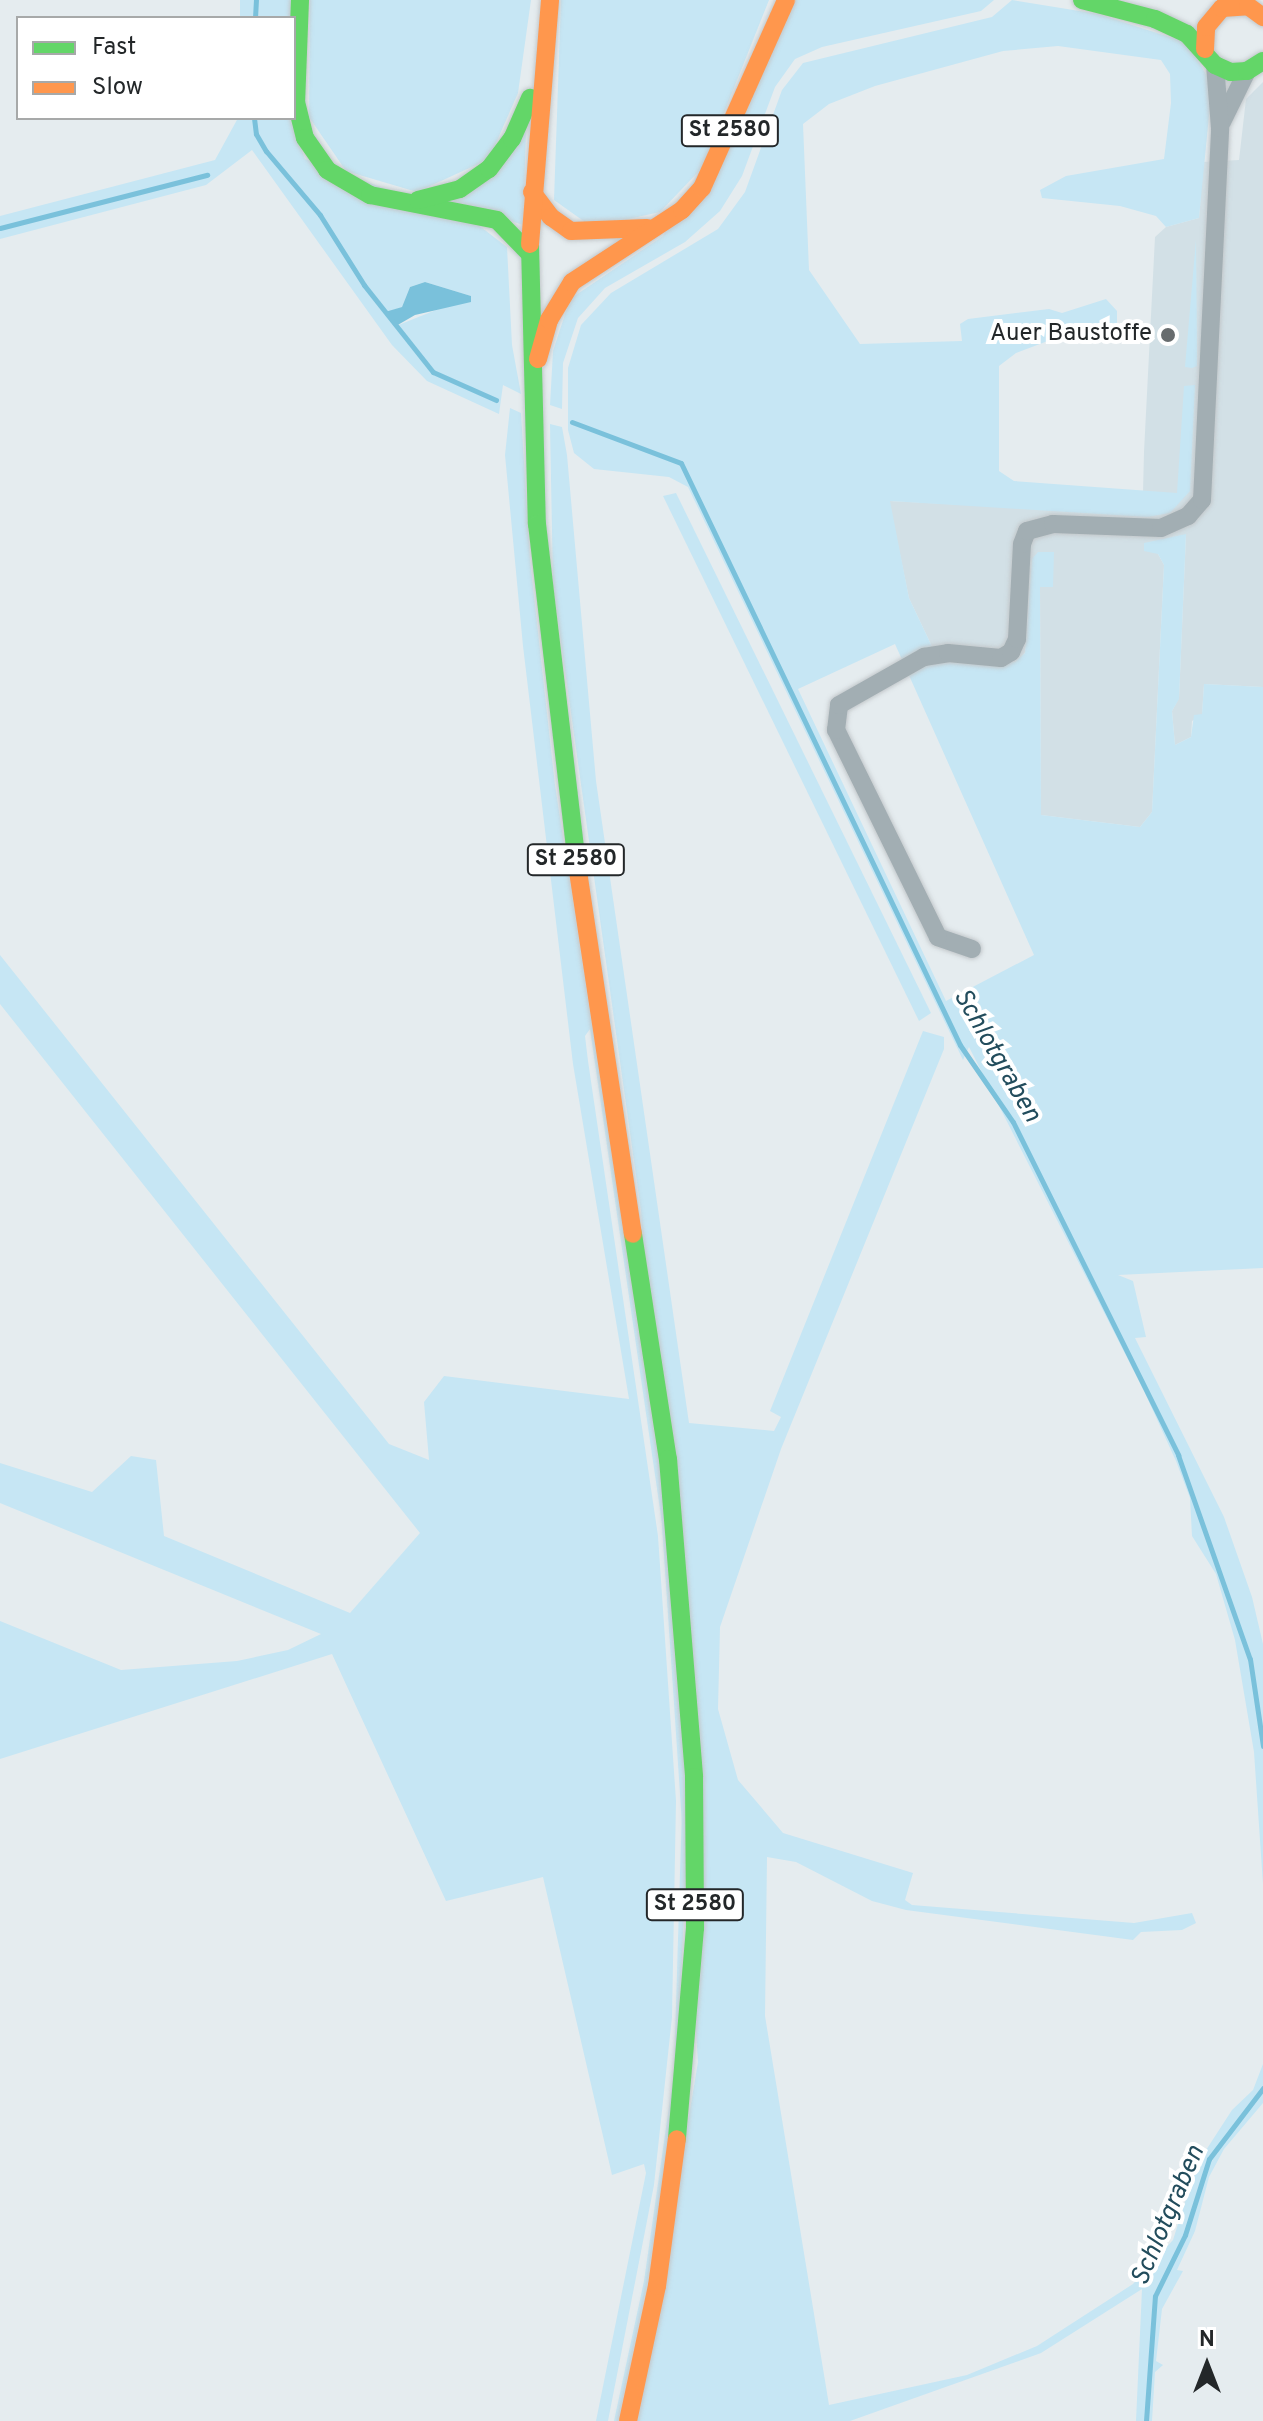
<!DOCTYPE html>
<style>
body{margin:0}
#map{position:relative;width:1263px;height:2421px;overflow:hidden;background:#e5ecef;font-family:Overpass,sans-serif}
div>[style]{position:absolute}
.built>*{inset:0;background:#d2e0e6}
.green>*{inset:0;background:#c6e6f4}
.water>*{inset:0;background:#7ac1db}
.stream>*{height:5px;margin:-2.5px;padding:0 2.5px;transform-origin:2.5px;border-radius:2.5px;background:#7ac1db}
.roads{filter:drop-shadow(0 0 2px #c3c8cb) drop-shadow(0 0 2px #c3c8cb)}
.street>*{height:18px;margin:-9px;padding:0 9px;transform-origin:9px;border-radius:9px;background:#a2aeb3}
.fast>*{height:18px;margin:-9px;padding:0 9px;transform-origin:9px;border-radius:9px;background:#63d668}
.slow>*{height:18px;margin:-9px;padding:0 9px;transform-origin:9px;border-radius:9px;background:#ff974d}
.dots>*{width:22px;height:22px;translate:-50% -50%;box-sizing:border-box;border:4px solid #fff;border-radius:50%}
span{translate:-50% -50%;white-space:nowrap;text-align:center;line-height:1.15;-webkit-text-stroke:8px #fff;paint-order:stroke}
.shield-label span{padding:2px 6px;background:#fff;border:2px solid;border-radius:6px;-webkit-text-stroke-width:0}
.shield-label{font-size:22px;color:#232729;font-weight:700}
.poi-label{font-size:24px;color:#232729}
.right{translate:-100% -50%;text-align:right}
.water-label{font-size:26px;color:#224c5c;font-style:italic}
.legend{position:absolute;left:16px;top:16px;width:280px;height:104px;box-sizing:border-box;background:#fff;border:2px solid #a7a9a9;margin:0;padding:10px 14px;list-style:none;font-size:24px;color:#232729}
.legend li{display:flex;align-items:center;gap:16px;height:40px}
.legend b{width:40px;border:2px solid #a7a9a9}
.north{position:absolute;left:1167px;top:2325px;width:80px;height:80px;-webkit-text-stroke:6px #fff;paint-order:stroke;rotate:0deg;font-size:22px;font-weight:700;line-height:32px;text-align:center;color:#232729}
.north::after{content:'';display:block;margin:auto;width:28px;height:36px;background:#232729;clip-path:polygon(50% 0,100% 100%,50% 72%,0 100%)}
</style>
<div id="map">
<div class="built">
<div style="clip-path:polygon(1263px 82px,1263px 687px,1204px 684px,1202px 715px,1192px 721px,1191px 737px,1175px 745px,1172px 711px,1179px 698px,1186px 535px,1167px 542px,1158px 554px,1164px 565px,1152px 812px,1140px 827px,1041px 815px,1040px 587px,1032px 559px,1025px 653px,1015px 663px,936px 655px,909px 598px,889px 501px,966px 505px,1152px 496px,1143px 492px,1144px 452px,1155px 237px,1166px 227px,1199px 218px,1203px 162px,1239px 160px,1246px 99px)"></div>
</div>
<div class="green">
<div style="clip-path:polygon(240px 0,293px 0,291px 18px,240px 18px)"></div>
<div style="clip-path:polygon(310px 0,531px 0,518px 93px,489px 159px,417px 192px,346px 171px,309px 117px)"></div>
<div style="clip-path:polygon(561px 0,769px 0,702px 168px,660px 212px,592px 227px,554px 200px)"></div>
<div style="clip-path:polygon(796px 0,994px 0,981px 11px,822px 47px,795px 59px,775px 87px,742px 176px,720px 211px,685px 242px,605px 288px,578px 318px,563px 363px,562px 409px,550px 405px,553px 351px,570px 299px,663px 236px)"></div>
<div style="clip-path:polygon(evenodd,1012px 0,1098px 14px,1188px 43px,1212px 85px,1199px 218px,1166px 227px,1156px 216px,1120px 206px,1042px 198px,1040px 190px,1066px 176px,1164px 159px,1171px 103px,1170px 74px,1161px 60px,1058px 46px,1003px 51px,875px 86px,829px 104px,803px 124px,809px 270px,860px 344px,962px 341px,960px 324px,968px 319px,1049px 309px,1062px 313px,1106px 299px,1117px 311px,1117px 324px,1106px 333px,1061px 336px,1016px 353px,999px 366px,999px 471px,1014px 481px,1177px 493px,1184px 386px,1195px 385px,1190px 491px,1170px 513px,1147px 517px,890px 501px,909px 598px,936px 655px,1015px 662px,1025px 653px,1032px 559px,1038px 552px,1054px 552px,1053px 587px,1040px 587px,1041px 815px,1140px 827px,1152px 812px,1164px 565px,1158px 554px,1144px 551px,1144px 543px,1186px 534px,1179px 699px,1172px 711px,1175px 745px,1191px 737px,1194px 715px,1202px 714px,1204px 684px,1263px 687px,1263px 1268px,1118px 1275px,1133px 1281px,1146px 1337px,1135px 1338px,1224px 1517px,1252px 1597px,1263px 1644px,1263px 1884px,1254px 1752px,1235px 1640px,1216px 1574px,1192px 1536px,1190px 1498px,1176px 1461px,1144px 1391px,969px 1047px,963px 1060px,688px 487px,669px 477px,594px 469px,574px 453px,568px 430px,568px 368px,581px 325px,611px 293px,718px 229px,745px 192px,782px 90px,803px 63px,992px 17px,1012px 0,895px 644px,1034px 955px,946px 1001px,798px 689px,895px 644px)"></div>
<div style="clip-path:polygon(evenodd,238px 118px,289px 118px,305px 159px,473px 221px,507px 247px,512px 345px,521px 394px,503px 385px,499px 414px,427px 381px,392px 345px,252px 150px,206px 185px,0 239px,0 216px,215px 160px,238px 118px,425px 282px,471px 296px,396px 326px,385px 313px,402px 307px,410px 287px,425px 282px)"></div>
<div style="clip-path:polygon(526px 132px,523px 225px,449px 200px)"></div>
<div style="clip-path:polygon(1196px 240px,1197px 348px,1197px 366px,1192px 368px,1185px 367px)"></div>
<div style="clip-path:polygon(510px 408px,521px 413px,530px 560px,555px 785px,659px 1464px,683px 1748px,686px 1870px,676px 2088px,647px 2284px,618px 2421px,614px 2421px,644px 2281px,674px 2072px,682px 1807px,662px 1523px,590px 1029px,585px 1036px,588px 1061px,658px 1536px,676px 1801px,672px 2017px,654px 2185px,608px 2421px,596px 2421px,646px 2173px,644px 2164px,612px 2175px,543px 1877px,446px 1901px,332px 1654px,0 1759px,0 1621px,121px 1670px,237px 1661px,288px 1650px,321px 1634px,0 1503px,0 1463px,92px 1492px,131px 1456px,156px 1460px,164px 1536px,350px 1613px,420px 1533px,0 1004px,0 955px,389px 1444px,429px 1460px,424px 1402px,444px 1376px,629px 1399px,573px 1064px,523px 646px,505px 455px)"></div>
<div style="clip-path:polygon(550px 424px,562px 427px,567px 455px,596px 781px,689px 1423px,774px 1431px,781px 1417px,770px 1411px,923px 1031px,944px 1037px,944px 1049px,781px 1449px,720px 1627px,718px 1709px,738px 1780px,783px 1833px,913px 1873px,905px 1900px,912px 1905px,1134px 1923px,1192px 1913px,1196px 1923px,1182px 1930px,1141px 1932px,1133px 1940px,906px 1910px,872px 1901px,796px 1862px,767px 1857px,765px 2016px,829px 2405px,967px 2375px,1037px 2346px,1133px 2284px,1173px 2240px,1197px 2164px,1232px 2110px,1253px 2090px,1263px 2064px,1263px 2103px,1224px 2149px,1209px 2177px,1195px 2231px,1177px 2270px,1183px 2271px,1162px 2309px,1156px 2361px,1163px 2365px,1155px 2372px,1152px 2421px,1136px 2421px,1142px 2289px,1041px 2353px,850px 2421px,638px 2421px,698px 2062px,641px 1211px,553px 585px)"></div>
<div style="clip-path:polygon(676px 493px,931px 1013px,919px 1021px,663px 496px)"></div>
</div>
<div class="water">
<div style="clip-path:polygon(425px 282px,471px 296px,471px 302px,415px 315px,396px 326px,385px 312px,402px 307px,410px 287px)"></div>
</div>
<div class="stream">
<div style="left:255px;top:18px;width:18px;rotate:-87deg"></div>
<div style="left:254px;top:118px;width:16px;rotate:83deg"></div>
<div style="left:256px;top:134px;width:20px;rotate:60deg"></div>
<div style="left:266px;top:151px;width:84px;rotate:49.8deg"></div>
<div style="left:320px;top:215px;width:83px;rotate:57.8deg"></div>
<div style="left:364px;top:285px;width:111px;rotate:51.6deg"></div>
<div style="left:433px;top:372px;width:69px;rotate:24deg"></div>
<div style="left:0;top:228px;width:214px;rotate:-14.4deg"></div>
<div style="left:572px;top:422px;width:116px;rotate:20.6deg"></div>
<div style="left:681px;top:463px;width:645px;rotate:64.39deg"></div>
<div style="left:960px;top:1045px;width:93px;rotate:55.5deg"></div>
<div style="left:1013px;top:1122px;width:372px;rotate:63.6deg"></div>
<div style="left:1178px;top:1455px;width:216px;rotate:70.6deg"></div>
<div style="left:1250px;top:1659px;width:88px;rotate:81.5deg"></div>
<div style="left:1146px;top:2421px;width:125px;rotate:-85.9deg"></div>
<div style="left:1155px;top:2296px;width:68px;rotate:-63.8deg"></div>
<div style="left:1185px;top:2235px;width:80px;rotate:-72.5deg"></div>
<div style="left:1209px;top:2159px;width:89px;rotate:-52.7deg"></div>
</div>
<div class="roads">
<div class="street">
<div style="left:1222px;top:122px;width:57px;rotate:-63.9deg"></div>
<div style="left:972px;top:949px;width:36px;rotate:-161deg"></div>
<div style="left:938px;top:937px;width:231px;rotate:-116.2deg"></div>
<div style="left:836px;top:730px;width:25px;rotate:-83deg"></div>
<div style="left:839px;top:705px;width:98px;rotate:-29.5deg"></div>
<div style="left:924px;top:657px;width:24px;rotate:-9deg"></div>
<div style="left:948px;top:653px;width:53px;rotate:5.4deg"></div>
<div style="left:1001px;top:658px;width:12px;rotate:-31deg"></div>
<div style="left:1011px;top:652px;width:14px;rotate:-65deg"></div>
<div style="left:1017px;top:639px;width:95px;rotate:-87deg"></div>
<div style="left:1022px;top:544px;width:14px;rotate:-69deg"></div>
<div style="left:1027px;top:531px;width:27px;rotate:-15deg"></div>
<div style="left:1053px;top:524px;width:108px;rotate:2.1deg"></div>
<div style="left:1161px;top:528px;width:30px;rotate:-24deg"></div>
<div style="left:1188px;top:516px;width:21px;rotate:-49deg"></div>
<div style="left:1202px;top:500px;width:372px;rotate:-87.2deg"></div>
<div style="left:1220px;top:128px;width:63px;rotate:-94.5deg"></div>
</div>
<div class="fast">
<div style="left:300px;top:0;width:102px;rotate:92.2deg"></div>
<div style="left:296px;top:102px;width:37px;rotate:76deg"></div>
<div style="left:305px;top:138px;width:39px;rotate:55deg"></div>
<div style="left:327px;top:170px;width:50px;rotate:30.2deg"></div>
<div style="left:370px;top:195px;width:129px;rotate:11.1deg"></div>
<div style="left:497px;top:220px;width:46px;rotate:45.9deg"></div>
<div style="left:1082px;top:0;width:75px;rotate:14.6deg"></div>
<div style="left:1155px;top:19px;width:35px;rotate:25deg"></div>
<div style="left:1187px;top:34px;width:42px;rotate:47.9deg"></div>
<div style="left:1215px;top:65px;width:17px;rotate:24deg"></div>
<div style="left:1231px;top:72px;width:16px;rotate:-4deg"></div>
<div style="left:1247px;top:71px;width:19px;rotate:-32deg"></div>
<div style="left:418px;top:200px;width:43px;rotate:-14.7deg"></div>
<div style="left:460px;top:189px;width:35px;rotate:-35deg"></div>
<div style="left:489px;top:169px;width:38px;rotate:-53deg"></div>
<div style="left:512px;top:139px;width:45px;rotate:-66.3deg"></div>
<div style="left:530px;top:244px;width:280px;rotate:88.6deg"></div>
<div style="left:537px;top:524px;width:336px;rotate:83.3deg"></div>
<div style="left:633px;top:1234px;width:228px;rotate:81.2deg"></div>
<div style="left:668px;top:1459px;width:319px;rotate:85.3deg"></div>
<div style="left:694px;top:1777px;width:151px;rotate:89.6deg"></div>
<div style="left:695px;top:1928px;width:212px;rotate:94.9deg"></div>
</div>
<div class="slow">
<div style="left:1205px;top:49px;width:22px;rotate:-87deg"></div>
<div style="left:1206px;top:27px;width:25px;rotate:-50deg"></div>
<div style="left:1222px;top:8px;width:26px;rotate:-4deg"></div>
<div style="left:1248px;top:6px;width:19px;rotate:36deg"></div>
<div style="left:532px;top:192px;width:31px;rotate:53deg"></div>
<div style="left:551px;top:217px;width:24px;rotate:35deg"></div>
<div style="left:571px;top:231px;width:76px;rotate:-2.3deg"></div>
<div style="left:530px;top:244px;width:245px;rotate:-85.3deg"></div>
<div style="left:538px;top:359px;width:41px;rotate:-74.2deg"></div>
<div style="left:549px;top:320px;width:44px;rotate:-58.8deg"></div>
<div style="left:572px;top:282px;width:131px;rotate:-33.2deg"></div>
<div style="left:682px;top:210px;width:30px;rotate:-48deg"></div>
<div style="left:702px;top:188px;width:206px;rotate:-65.9deg"></div>
<div style="left:576px;top:858px;width:380px;rotate:81.4deg"></div>
<div style="left:628px;top:2421px;width:138px;rotate:-77.9deg"></div>
<div style="left:657px;top:2286px;width:148px;rotate:-82.3deg"></div>
</div>
</div>
<div class="dots">
<div style="left:1168px;top:335px;background:#676c6e"></div>
</div>
<div class="shield-label">
<span style="left:730px;top:131px">St 2580</span>
<span style="left:576px;top:860px">St 2580</span>
<span style="left:695px;top:1905px">St 2580</span>
</div>
<div class="poi-label">
<span class="right" style="left:1152px;top:335px">Auer Baustoffe</span>
</div>
<div class="water-label">
<span style="left:996px;top:1056px;rotate:60deg">Schlotgraben</span>
<span style="left:1169px;top:2216px;rotate:-67deg">Schlotgraben</span>
</div>
<ul class="legend">
<li><b style="height:10px;background:#63d668"></b>Fast</li>
<li><b style="height:10px;background:#ff974d"></b>Slow</li>
</ul>
<div class="north">N</div>
</div>
